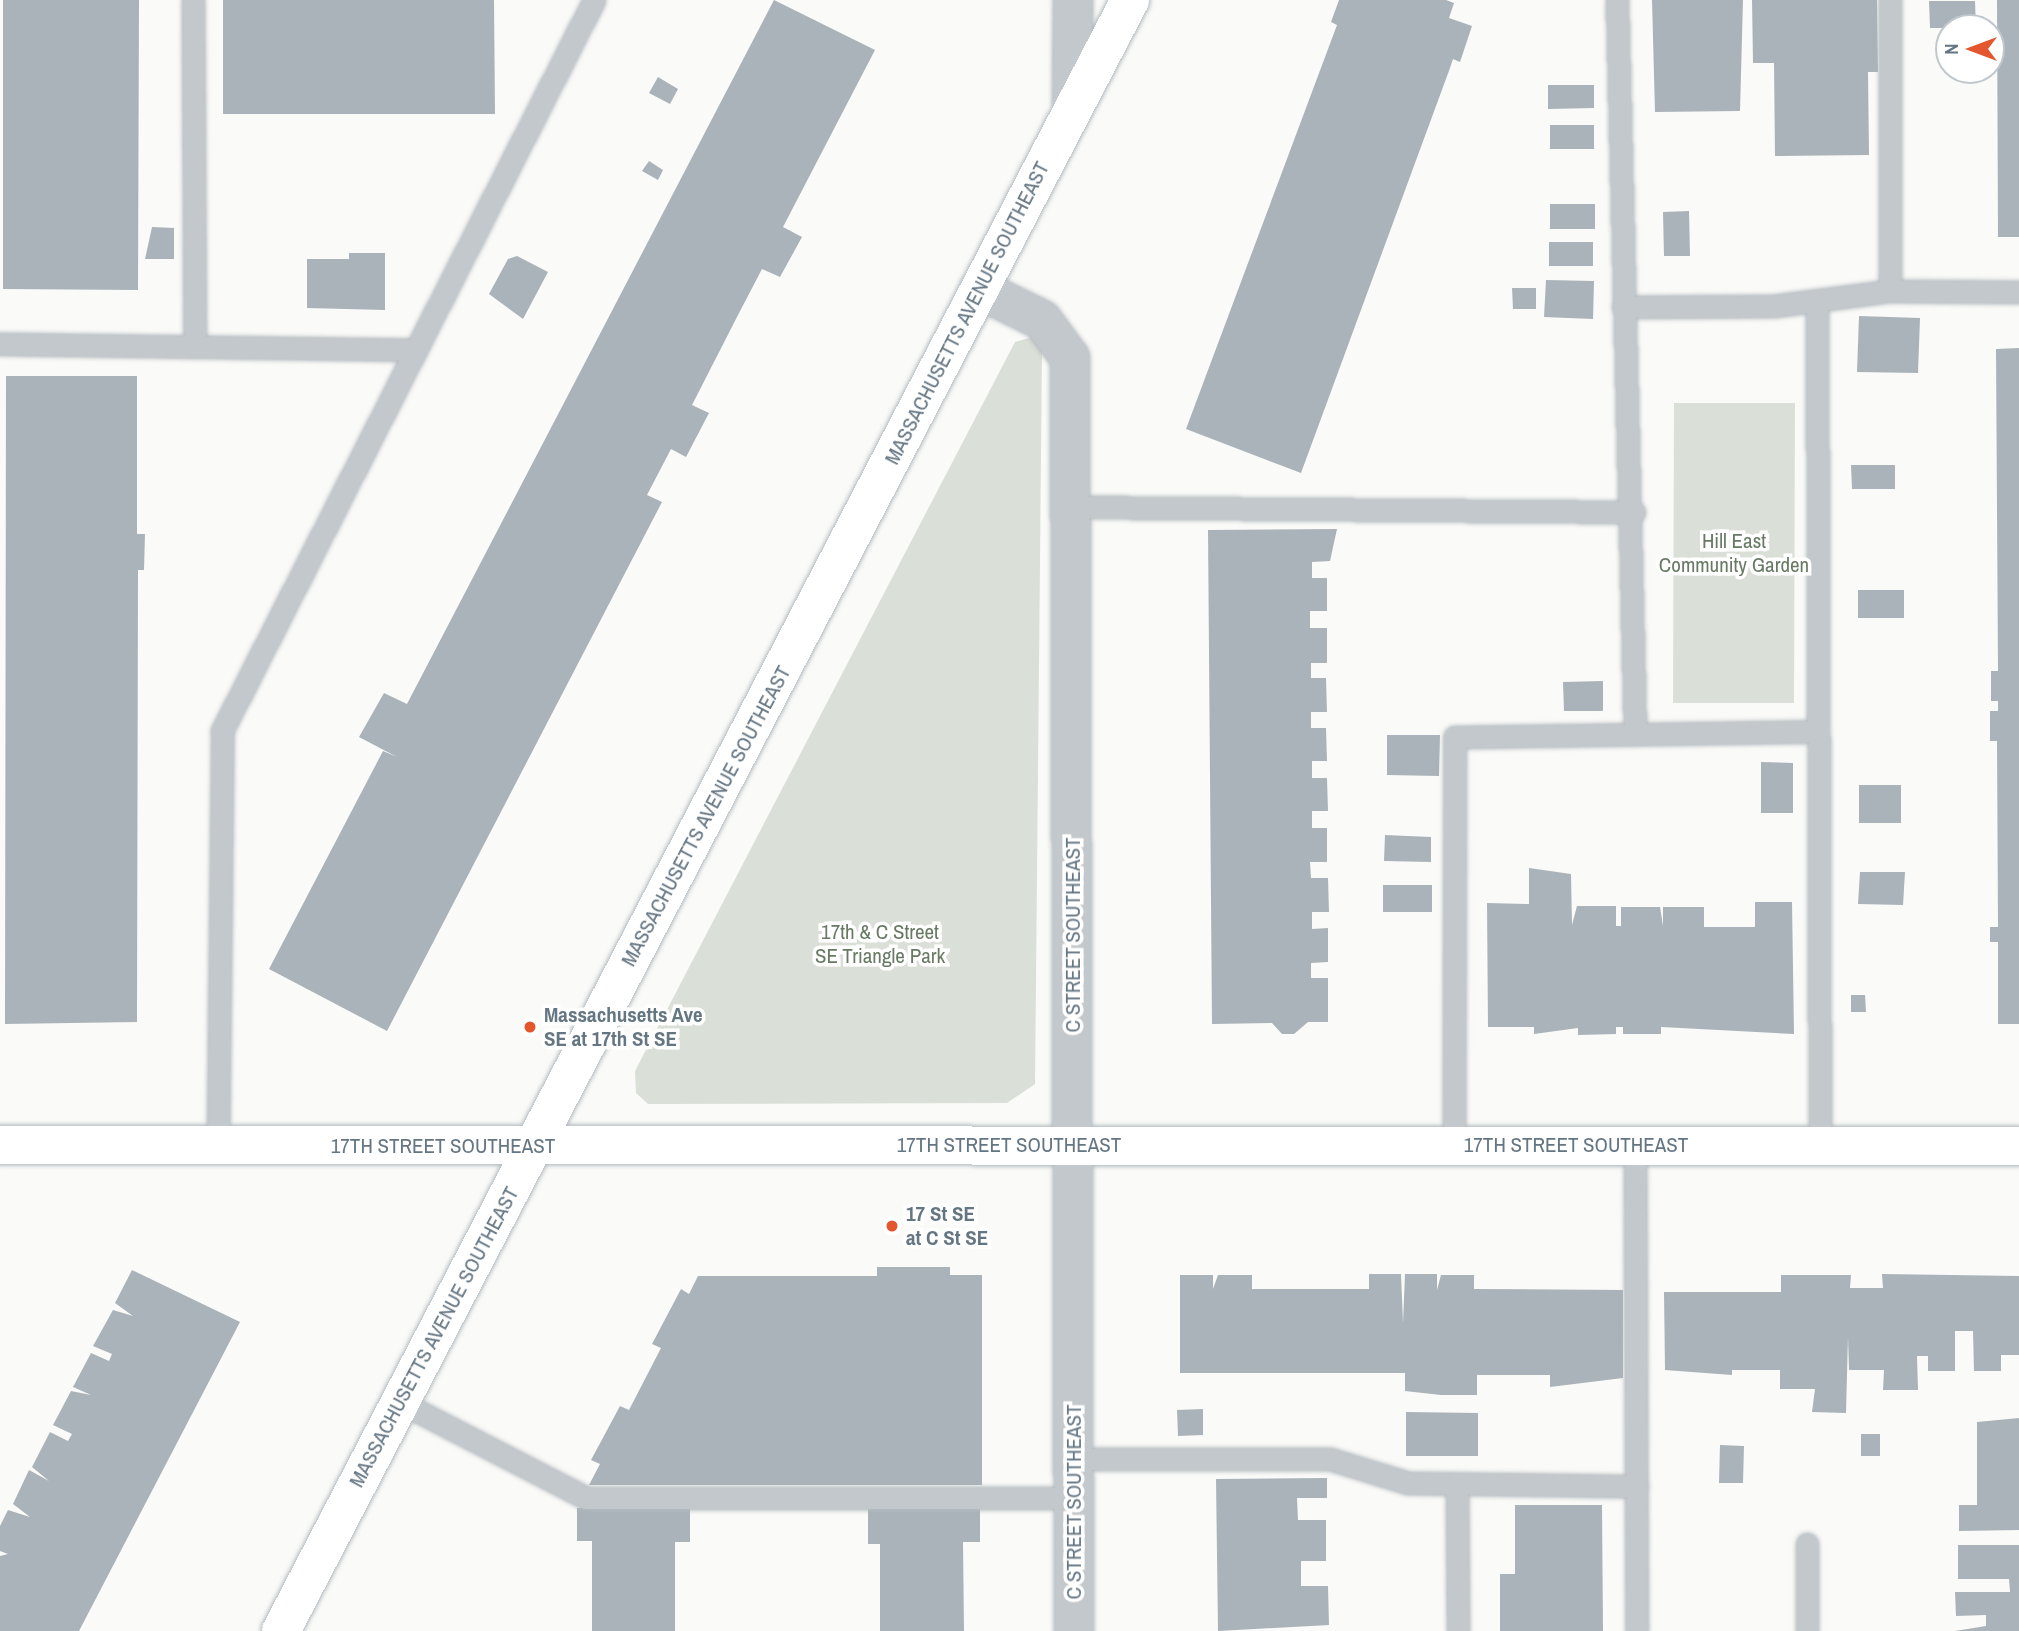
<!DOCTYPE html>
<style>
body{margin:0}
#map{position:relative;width:2019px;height:1631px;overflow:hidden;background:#fafaf8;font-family:"Archivo Narrow",sans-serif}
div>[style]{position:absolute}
.green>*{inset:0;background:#dadfd7}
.building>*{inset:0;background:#aab3b9}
.roads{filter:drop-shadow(0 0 2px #b3babf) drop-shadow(0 0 2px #b3babf)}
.lane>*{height:21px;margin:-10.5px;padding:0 10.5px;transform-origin:10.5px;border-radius:10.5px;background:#c3c8cc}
.street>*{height:38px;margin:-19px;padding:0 19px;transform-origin:19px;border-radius:19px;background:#c3c8cc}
.secondary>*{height:38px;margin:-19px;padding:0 19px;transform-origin:19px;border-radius:19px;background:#fff}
.dots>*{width:19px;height:19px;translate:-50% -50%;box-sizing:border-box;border:4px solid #fff;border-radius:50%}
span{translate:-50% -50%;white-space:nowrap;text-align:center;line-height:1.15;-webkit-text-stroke:7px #fff;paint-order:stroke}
.street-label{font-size:21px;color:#657683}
.park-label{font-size:21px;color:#687a64}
.poi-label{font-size:21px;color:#657683;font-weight:700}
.left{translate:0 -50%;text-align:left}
.north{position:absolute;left:1935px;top:14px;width:70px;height:70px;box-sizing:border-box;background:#fff;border:2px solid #c1c8cd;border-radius:50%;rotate:270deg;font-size:19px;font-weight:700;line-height:28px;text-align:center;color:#657683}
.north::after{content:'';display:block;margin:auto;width:24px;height:32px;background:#e4572e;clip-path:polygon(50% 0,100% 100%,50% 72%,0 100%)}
</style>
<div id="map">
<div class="green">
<div style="clip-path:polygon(1032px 337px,1042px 350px,1035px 1084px,1007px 1103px,648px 1104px,636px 1093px,635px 1071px,1015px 342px)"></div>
<div style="clip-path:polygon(1674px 403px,1795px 403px,1794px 703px,1673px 703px)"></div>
</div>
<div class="building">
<div style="clip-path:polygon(3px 0,139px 0,138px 290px,3px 289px)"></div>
<div style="clip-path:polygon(223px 0,494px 0,495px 114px,223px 114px)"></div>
<div style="clip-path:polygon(774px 0,875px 50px,783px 227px,802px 237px,780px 277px,762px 269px,738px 315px,692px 405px,709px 413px,686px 457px,671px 449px,647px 495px,662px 502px,387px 1031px,269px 969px,383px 751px,397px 757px,359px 737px,384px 693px,407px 704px)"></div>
<div style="clip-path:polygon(1339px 0,1446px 0,1454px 3px,1449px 18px,1472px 26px,1460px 62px,1453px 59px,1450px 68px,1301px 473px,1186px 429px,1337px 25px,1331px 22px)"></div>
<div style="clip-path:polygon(1652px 0,1743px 0,1740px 111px,1655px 112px)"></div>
<div style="clip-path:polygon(1752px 0,1877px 0,1878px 72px,1868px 72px,1869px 155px,1775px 156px,1774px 63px,1753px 63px)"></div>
<div style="clip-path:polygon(1997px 0,2019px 0,2019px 237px,1998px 237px)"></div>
<div style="clip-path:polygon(1929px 1px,1975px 1px,1976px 28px,1930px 28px)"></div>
<div style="clip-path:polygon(658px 77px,678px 89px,670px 104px,649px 93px)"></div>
<div style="clip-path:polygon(1548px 85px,1594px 85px,1594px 108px,1548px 109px)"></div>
<div style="clip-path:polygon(1550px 125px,1594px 125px,1594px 149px,1550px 149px)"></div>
<div style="clip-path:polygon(649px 161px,663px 170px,658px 180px,642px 171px)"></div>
<div style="clip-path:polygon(1550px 204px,1595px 204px,1595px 229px,1550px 229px)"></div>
<div style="clip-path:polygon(1689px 211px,1690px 256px,1664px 256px,1663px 212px)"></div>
<div style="clip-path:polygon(152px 227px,174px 228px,174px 259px,145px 259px)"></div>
<div style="clip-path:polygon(1549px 242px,1593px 242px,1593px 266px,1549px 266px)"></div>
<div style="clip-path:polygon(349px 253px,385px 253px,385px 310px,307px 308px,307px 259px,349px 259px)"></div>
<div style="clip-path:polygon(517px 256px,548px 272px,523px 319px,489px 294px,508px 259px)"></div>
<div style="clip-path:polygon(1546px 280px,1594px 281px,1593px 319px,1544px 317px)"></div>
<div style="clip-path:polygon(1512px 288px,1536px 288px,1536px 309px,1513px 309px)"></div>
<div style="clip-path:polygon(1859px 316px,1920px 318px,1918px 373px,1857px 372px)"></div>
<div style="clip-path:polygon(2019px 348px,2019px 1024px,1998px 1024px,1998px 942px,1990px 942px,1990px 927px,1998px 927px,1997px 741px,1990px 741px,1990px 711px,1998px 711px,1998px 701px,1991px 701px,1991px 671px,1998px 671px,1996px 349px)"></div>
<div style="clip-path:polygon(6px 376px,137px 376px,137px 534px,145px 534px,144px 570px,138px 570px,137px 1022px,5px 1024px)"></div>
<div style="clip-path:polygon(1851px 465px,1895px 465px,1895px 489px,1852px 489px)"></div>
<div style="clip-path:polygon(1337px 529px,1330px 561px,1312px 562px,1312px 578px,1327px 578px,1327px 611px,1310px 611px,1310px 628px,1327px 628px,1327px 663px,1311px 663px,1311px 678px,1326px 678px,1327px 712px,1311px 712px,1311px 728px,1326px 728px,1327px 761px,1312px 761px,1312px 778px,1327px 778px,1328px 811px,1312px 811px,1312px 828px,1327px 828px,1327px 862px,1310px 862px,1311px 878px,1328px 878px,1329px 912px,1312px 912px,1312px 929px,1328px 928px,1328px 962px,1311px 963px,1311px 978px,1328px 978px,1328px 1022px,1308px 1022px,1294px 1034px,1282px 1034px,1272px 1023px,1212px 1024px,1208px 530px)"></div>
<div style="clip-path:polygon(1858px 590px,1904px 590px,1904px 618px,1858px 618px)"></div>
<div style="clip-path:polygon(1603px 681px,1603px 711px,1564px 711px,1563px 682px)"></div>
<div style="clip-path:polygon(1387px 735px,1440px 735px,1439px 776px,1387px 775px)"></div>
<div style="clip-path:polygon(1761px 762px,1793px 763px,1793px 813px,1761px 813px)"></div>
<div style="clip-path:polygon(1859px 785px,1901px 785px,1901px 823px,1859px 823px)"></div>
<div style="clip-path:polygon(1385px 835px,1431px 837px,1431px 862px,1384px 861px)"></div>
<div style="clip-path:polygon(1529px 868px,1571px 874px,1572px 925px,1577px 906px,1616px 906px,1616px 926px,1621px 926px,1621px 907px,1660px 907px,1663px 926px,1663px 907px,1704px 907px,1704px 927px,1755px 927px,1755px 902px,1792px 902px,1794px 1034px,1661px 1027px,1661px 1034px,1623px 1034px,1623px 1027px,1616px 1027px,1616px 1034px,1578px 1035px,1578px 1028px,1534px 1034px,1534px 1027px,1488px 1027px,1487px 903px,1529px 904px)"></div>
<div style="clip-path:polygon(1860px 872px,1905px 872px,1903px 905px,1858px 904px)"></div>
<div style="clip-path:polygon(1383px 885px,1432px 885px,1432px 912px,1383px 912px)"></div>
<div style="clip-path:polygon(1851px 995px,1865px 995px,1866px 1012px,1851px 1012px)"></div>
<div style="clip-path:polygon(877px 1267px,950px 1267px,950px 1275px,982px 1275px,982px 1485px,589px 1485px,600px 1464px,591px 1460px,620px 1406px,629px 1410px,661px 1348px,652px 1344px,681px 1289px,689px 1294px,698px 1276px,877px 1276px)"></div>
<div style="clip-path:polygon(132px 1270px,240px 1322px,79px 1631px,0 1631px,0 1556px,8px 1554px,0 1551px,0 1526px,8px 1510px,30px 1517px,13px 1504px,29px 1470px,49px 1481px,32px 1467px,50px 1432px,68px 1441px,72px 1434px,53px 1425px,71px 1391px,91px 1395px,73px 1387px,91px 1353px,109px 1361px,112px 1354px,93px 1346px,113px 1310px,133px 1316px,115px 1303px)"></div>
<div style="clip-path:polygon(1369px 1274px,1401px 1274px,1403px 1323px,1405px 1274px,1437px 1274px,1437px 1290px,1441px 1275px,1474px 1275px,1474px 1289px,1623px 1290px,1623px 1378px,1550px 1387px,1550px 1375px,1477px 1375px,1477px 1395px,1441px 1395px,1405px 1391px,1405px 1373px,1180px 1373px,1180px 1275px,1213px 1275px,1213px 1289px,1218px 1275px,1252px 1275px,1252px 1289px,1369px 1289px)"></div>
<div style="clip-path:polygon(1882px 1274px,2019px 1276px,2019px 1355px,2001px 1355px,2001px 1371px,1974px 1371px,1973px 1331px,1955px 1331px,1955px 1371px,1928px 1371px,1928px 1356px,1917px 1356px,1918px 1390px,1883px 1390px,1884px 1370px,1849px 1370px,1848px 1337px,1846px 1413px,1812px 1412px,1815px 1389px,1780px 1389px,1780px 1370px,1732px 1370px,1732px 1375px,1665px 1370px,1664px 1292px,1781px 1292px,1781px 1275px,1851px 1275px,1850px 1288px,1883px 1288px)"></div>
<div style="clip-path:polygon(1203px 1409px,1203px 1435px,1178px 1436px,1177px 1410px)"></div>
<div style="clip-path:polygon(1406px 1412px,1478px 1413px,1478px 1456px,1406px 1456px)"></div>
<div style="clip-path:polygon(2019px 1418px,2019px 1530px,1959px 1531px,1959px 1505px,1977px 1505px,1977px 1422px)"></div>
<div style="clip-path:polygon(1861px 1434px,1880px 1434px,1880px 1456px,1861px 1456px)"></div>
<div style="clip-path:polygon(1720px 1445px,1744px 1446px,1743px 1483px,1719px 1483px)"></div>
<div style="clip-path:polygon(1327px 1478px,1327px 1498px,1297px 1498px,1298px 1520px,1326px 1520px,1326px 1561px,1301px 1561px,1301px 1586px,1328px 1586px,1329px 1625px,1218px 1631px,1216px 1479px)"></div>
<div style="clip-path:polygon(1515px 1505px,1602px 1505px,1603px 1631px,1500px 1631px,1500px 1574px,1515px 1574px)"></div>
<div style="clip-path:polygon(577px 1508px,690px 1508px,690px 1542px,675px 1542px,675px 1631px,592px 1631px,592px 1541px,577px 1541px)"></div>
<div style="clip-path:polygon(868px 1508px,980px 1508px,980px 1542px,963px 1542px,964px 1631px,880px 1631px,880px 1544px,868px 1544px)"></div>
<div style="clip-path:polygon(1958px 1545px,2019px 1545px,2019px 1631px,1955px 1631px,1986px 1626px,1986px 1615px,1956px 1616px,1955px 1592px,2010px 1592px,2009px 1579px,1958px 1579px)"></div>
</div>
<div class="roads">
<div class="lane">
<div style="left:193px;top:0;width:347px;rotate:89.7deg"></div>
<div style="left:1617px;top:0;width:733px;rotate:88.59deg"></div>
<div style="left:1890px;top:291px;width:291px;rotate:-90deg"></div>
<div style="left:1817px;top:302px;width:843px;rotate:89.8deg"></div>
<div style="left:1623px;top:307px;width:151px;rotate:-0.4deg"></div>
<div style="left:1774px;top:306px;width:117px;rotate:-7.4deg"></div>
<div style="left:1890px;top:291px;width:129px;rotate:0.4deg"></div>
<div style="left:0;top:344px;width:416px;rotate:0.8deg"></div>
<div style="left:1072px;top:507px;width:562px;rotate:0.51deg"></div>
<div style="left:218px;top:1145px;width:414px;rotate:-89.4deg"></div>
<div style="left:222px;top:731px;width:820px;rotate:-63.03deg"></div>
<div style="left:1454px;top:1145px;width:408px;rotate:-89.9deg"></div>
<div style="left:1455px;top:737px;width:362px;rotate:-0.9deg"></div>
<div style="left:1635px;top:1145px;width:486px;rotate:89.8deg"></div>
<div style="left:400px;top:1402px;width:209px;rotate:27.3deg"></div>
<div style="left:586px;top:1498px;width:488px"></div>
<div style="left:1074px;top:1459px;width:256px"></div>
<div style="left:1330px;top:1459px;width:82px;rotate:17.1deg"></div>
<div style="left:1408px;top:1483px;width:229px;rotate:0.8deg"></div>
<div style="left:1457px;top:1485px;width:146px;rotate:89.6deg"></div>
<div style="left:1807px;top:1544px;width:87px;rotate:90deg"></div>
</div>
<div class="street">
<div style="left:1072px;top:111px;width:111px;rotate:-89.5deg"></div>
<div style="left:979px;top:289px;width:70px;rotate:26.2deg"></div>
<div style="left:1042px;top:320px;width:47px;rotate:53.6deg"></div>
<div style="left:1070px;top:358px;width:1273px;rotate:89.82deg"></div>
</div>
<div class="secondary">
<div style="left:0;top:1145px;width:2019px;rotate:0.03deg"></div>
<div style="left:281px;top:1631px;width:1839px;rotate:-62.5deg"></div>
</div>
</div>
<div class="dots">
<div style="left:530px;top:1027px;background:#e4572e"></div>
<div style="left:892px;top:1226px;background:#e4572e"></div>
</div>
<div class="street-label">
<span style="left:967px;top:313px;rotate:-63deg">MASSACHUSETTS AVENUE SOUTHEAST</span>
<span style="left:706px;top:816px;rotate:-62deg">MASSACHUSETTS AVENUE SOUTHEAST</span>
<span style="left:1073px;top:935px;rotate:-90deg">C STREET SOUTHEAST</span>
<span style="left:1009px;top:1145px">17TH STREET SOUTHEAST</span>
<span style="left:1576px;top:1145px">17TH STREET SOUTHEAST</span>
<span style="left:443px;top:1146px">17TH STREET SOUTHEAST</span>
<span style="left:434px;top:1337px;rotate:-62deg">MASSACHUSETTS AVENUE SOUTHEAST</span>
<span style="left:1074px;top:1502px;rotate:-90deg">C STREET SOUTHEAST</span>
</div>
<div class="park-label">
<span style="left:1734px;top:553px">Hill East<br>Community Garden</span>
<span style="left:880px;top:944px">17th &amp; C Street<br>SE Triangle Park</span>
</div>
<div class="poi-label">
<span class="left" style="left:544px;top:1027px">Massachusetts Ave<br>SE at 17th St SE</span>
<span class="left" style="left:906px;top:1226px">17 St SE<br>at C St SE</span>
</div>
<div class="north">N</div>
</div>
